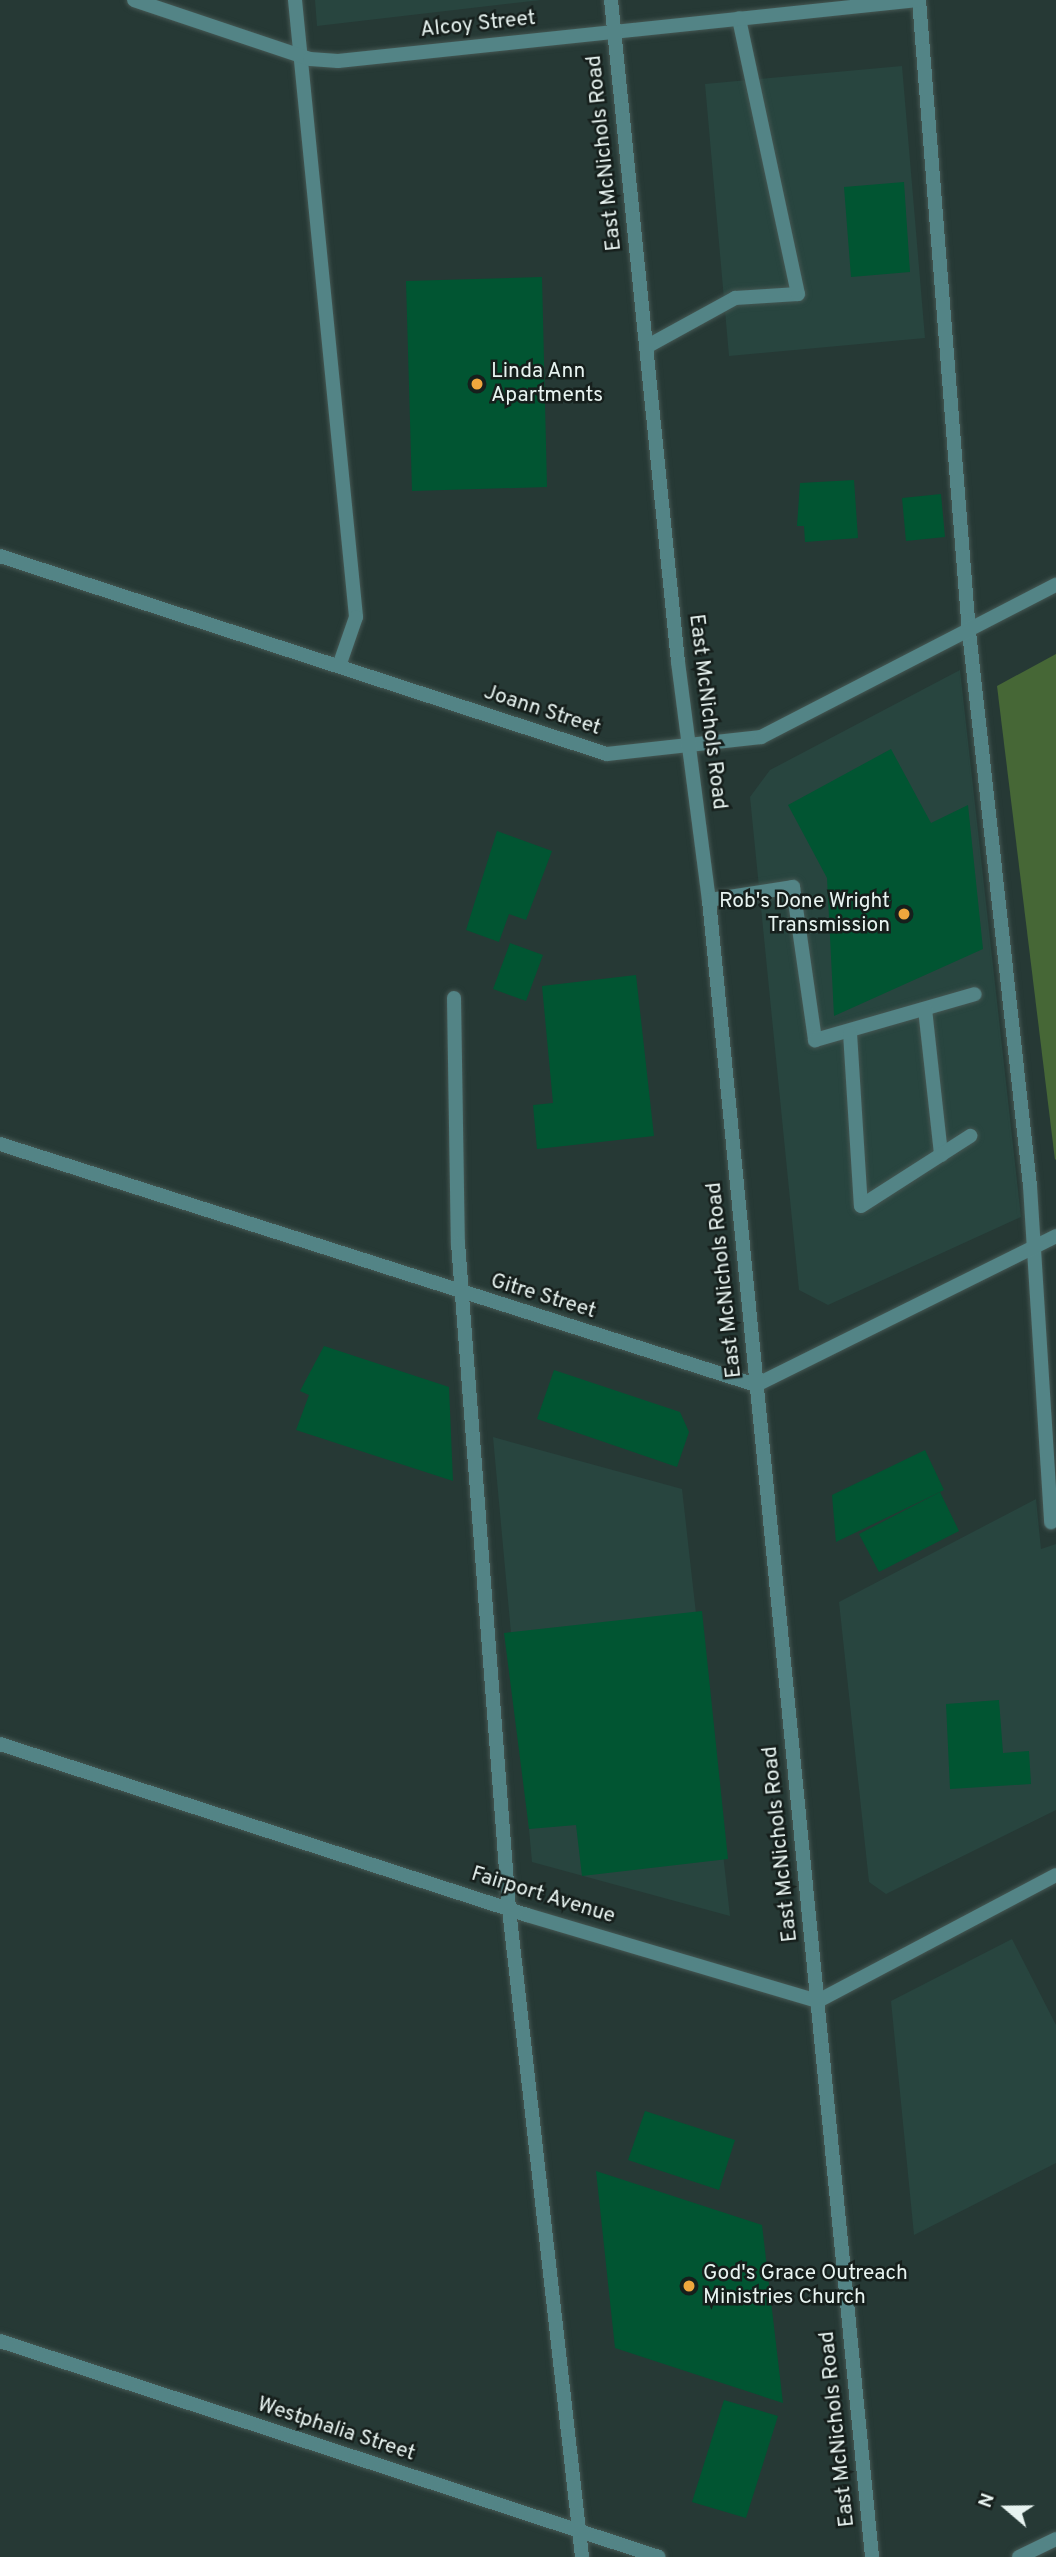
<!DOCTYPE html>
<style>
body{margin:0}
#map{position:relative;width:1056px;height:2557px;overflow:hidden;background:#263935;font-family:Overpass,sans-serif}
div>[style]{position:absolute}
.built>*{inset:0;background:#28453f}
.green>*{inset:0;background:#466736}
.building>*{inset:0;background:#015532}
.roads{filter:drop-shadow(0 0 2px #455753) drop-shadow(0 0 2px #455753)}
.service>*{height:14px;margin:-7px;padding:0 7px;transform-origin:7px;border-radius:7px;background:#538486}
.minor>*{height:14px;margin:-7px;padding:0 7px;transform-origin:7px;border-radius:7px;background:#538486}
.tertiary>*{height:14px;margin:-7px;padding:0 7px;transform-origin:7px;border-radius:7px;background:#538486}
.dots>*{width:19px;height:19px;translate:-50% -50%;box-sizing:border-box;border:4px solid #161f1c;border-radius:50%}
span{translate:-50% -50%;white-space:nowrap;text-align:center;line-height:1.15;-webkit-text-stroke:5px #161f1c;paint-order:stroke}
.street-label{font-size:21px;color:#e7f3f0}
.poi-label{font-size:21px;color:#e7f3f0}
.left{translate:0 -50%;text-align:left}
.right{translate:-100% -50%;text-align:right}
.north{position:absolute;left:972px;top:2473px;width:70px;height:70px;-webkit-text-stroke:5px #161f1c;paint-order:stroke;rotate:290deg;font-size:19px;font-weight:700;line-height:28px;text-align:center;color:#e7f3f0}
.north::after{content:'';display:block;margin:auto;width:24px;height:32px;background:#e7f3f0;clip-path:polygon(50% 0,100% 100%,50% 72%,0 100%)}
</style>
<div id="map">
<div class="built">
<div style="clip-path:polygon(315px 0,541px 0,317px 26px)"></div>
<div style="clip-path:polygon(902px 66px,925px 338px,729px 356px,705px 84px)"></div>
<div style="clip-path:polygon(960px 670px,1021px 1217px,828px 1305px,799px 1290px,750px 797px,770px 770px)"></div>
<div style="clip-path:polygon(493px 1437px,682px 1489px,730px 1916px,532px 1862px)"></div>
<div style="clip-path:polygon(1036px 1499px,1041px 1549px,1056px 1544px,1056px 1810px,886px 1894px,869px 1882px,839px 1602px)"></div>
<div style="clip-path:polygon(1012px 1939px,1056px 2025px,1056px 2163px,914px 2235px,891px 2001px)"></div>
</div>
<div class="green">
<div style="clip-path:polygon(1056px 654px,1056px 1159px,1055px 1160px,997px 686px)"></div>
</div>
<div class="building">
<div style="clip-path:polygon(904px 182px,910px 272px,851px 277px,844px 187px)"></div>
<div style="clip-path:polygon(542px 277px,547px 487px,412px 491px,406px 281px)"></div>
<div style="clip-path:polygon(854px 480px,858px 538px,805px 542px,804px 526px,797px 526px,800px 483px)"></div>
<div style="clip-path:polygon(941px 494px,945px 537px,906px 541px,902px 498px)"></div>
<div style="clip-path:polygon(891px 749px,931px 823px,968px 805px,983px 949px,834px 1016px,827px 878px,788px 805px)"></div>
<div style="clip-path:polygon(497px 831px,552px 851px,526px 920px,509px 914px,499px 942px,466px 930px)"></div>
<div style="clip-path:polygon(510px 943px,543px 955px,526px 1001px,493px 989px)"></div>
<div style="clip-path:polygon(636px 975px,654px 1136px,537px 1149px,533px 1105px,553px 1103px,542px 986px)"></div>
<div style="clip-path:polygon(324px 1346px,449px 1387px,453px 1481px,296px 1430px,309px 1395px,300px 1391px)"></div>
<div style="clip-path:polygon(554px 1370px,680px 1412px,689px 1432px,677px 1467px,537px 1419px)"></div>
<div style="clip-path:polygon(925px 1450px,944px 1490px,836px 1542px,832px 1495px)"></div>
<div style="clip-path:polygon(940px 1492px,959px 1531px,879px 1572px,859px 1534px)"></div>
<div style="clip-path:polygon(702px 1611px,728px 1859px,582px 1876px,576px 1825px,529px 1829px,504px 1633px)"></div>
<div style="clip-path:polygon(999px 1700px,1003px 1753px,1029px 1751px,1031px 1784px,950px 1789px,946px 1704px)"></div>
<div style="clip-path:polygon(645px 2111px,735px 2140px,719px 2190px,628px 2160px)"></div>
<div style="clip-path:polygon(596px 2171px,762px 2225px,783px 2403px,615px 2348px)"></div>
<div style="clip-path:polygon(724px 2400px,778px 2416px,746px 2518px,692px 2502px)"></div>
</div>
<div class="roads">
<div class="service">
<div style="left:295px;top:0;width:620px;rotate:84.35deg"></div>
<div style="left:356px;top:617px;width:52px;rotate:109.1deg"></div>
<div style="left:919px;top:0;width:634px;rotate:85.48deg"></div>
<div style="left:969px;top:632px;width:557px;rotate:83.72deg"></div>
<div style="left:1030px;top:1186px;width:337px;rotate:86.4deg"></div>
<div style="left:646px;top:347px;width:102px;rotate:-28.8deg"></div>
<div style="left:735px;top:298px;width:63px;rotate:-3.6deg"></div>
<div style="left:798px;top:294px;width:282px;rotate:-102.1deg"></div>
<div style="left:709px;top:900px;width:85px;rotate:-8.8deg"></div>
<div style="left:793px;top:887px;width:155px;rotate:81.8deg"></div>
<div style="left:815px;top:1040px;width:166px;rotate:-16deg"></div>
<div style="left:454px;top:998px;width:245px;rotate:89.1deg"></div>
<div style="left:458px;top:1243px;width:668px;rotate:85.62deg"></div>
<div style="left:509px;top:1909px;width:652px;rotate:83.57deg"></div>
<div style="left:925px;top:1009px;width:147px;rotate:83.7deg"></div>
<div style="left:850px;top:1033px;width:173px;rotate:86.4deg"></div>
<div style="left:861px;top:1206px;width:130px;rotate:-32.7deg"></div>
</div>
<div class="minor">
<div style="left:134px;top:0;width:186px;rotate:18.5deg"></div>
<div style="left:310px;top:59px;width:28px;rotate:4deg"></div>
<div style="left:338px;top:61px;width:583px;rotate:-6deg"></div>
<div style="left:0;top:556px;width:638px;rotate:18.07deg"></div>
<div style="left:607px;top:754px;width:155px;rotate:-6.3deg"></div>
<div style="left:761px;top:737px;width:332px;rotate:-27.3deg"></div>
<div style="left:0;top:1144px;width:793px;rotate:17.68deg"></div>
<div style="left:756px;top:1385px;width:335px;rotate:-26.4deg"></div>
<div style="left:0;top:1744px;width:554px;rotate:17.98deg"></div>
<div style="left:527px;top:1915px;width:303px;rotate:16.5deg"></div>
<div style="left:818px;top:2001px;width:269px;rotate:-27.9deg"></div>
<div style="left:0;top:2341px;width:693px;rotate:18.15deg"></div>
<div style="left:1019px;top:2557px;width:41px;rotate:-25.9deg"></div>
</div>
<div class="tertiary">
<div style="left:611px;top:0;width:665px;rotate:84.22deg"></div>
<div style="left:678px;top:662px;width:240px;rotate:82.6deg"></div>
<div style="left:709px;top:900px;width:1665px;rotate:84.38deg"></div>
</div>
</div>
<div class="dots">
<div style="left:477px;top:384px;background:#efa73d"></div>
<div style="left:904px;top:914px;background:#efa73d"></div>
<div style="left:689px;top:2286px;background:#efa73d"></div>
</div>
<div class="street-label">
<span style="left:478px;top:25px;rotate:-6deg">Alcoy Street</span>
<span style="left:605px;top:153px;rotate:-96deg">East McNichols Road</span>
<span style="left:542px;top:711px;rotate:18deg">Joann Street</span>
<span style="left:707px;top:712px;rotate:83deg">East McNichols Road</span>
<span style="left:725px;top:1280px;rotate:-96deg">East McNichols Road</span>
<span style="left:543px;top:1297px;rotate:17deg">Gitre Street</span>
<span style="left:781px;top:1844px;rotate:-96deg">East McNichols Road</span>
<span style="left:543px;top:1896px;rotate:17deg">Fairport Avenue</span>
<span style="left:838px;top:2429px;rotate:-96deg">East McNichols Road</span>
<span style="left:336px;top:2430px;rotate:18deg">Westphalia Street</span>
</div>
<div class="poi-label">
<span class="left" style="left:491px;top:384px">Linda Ann<br>Apartments</span>
<span class="right" style="left:890px;top:914px">Rob's Done Wright<br>Transmission</span>
<span class="left" style="left:703px;top:2286px">God's Grace Outreach<br>Ministries Church</span>
</div>
<div class="north">N</div>
</div>
